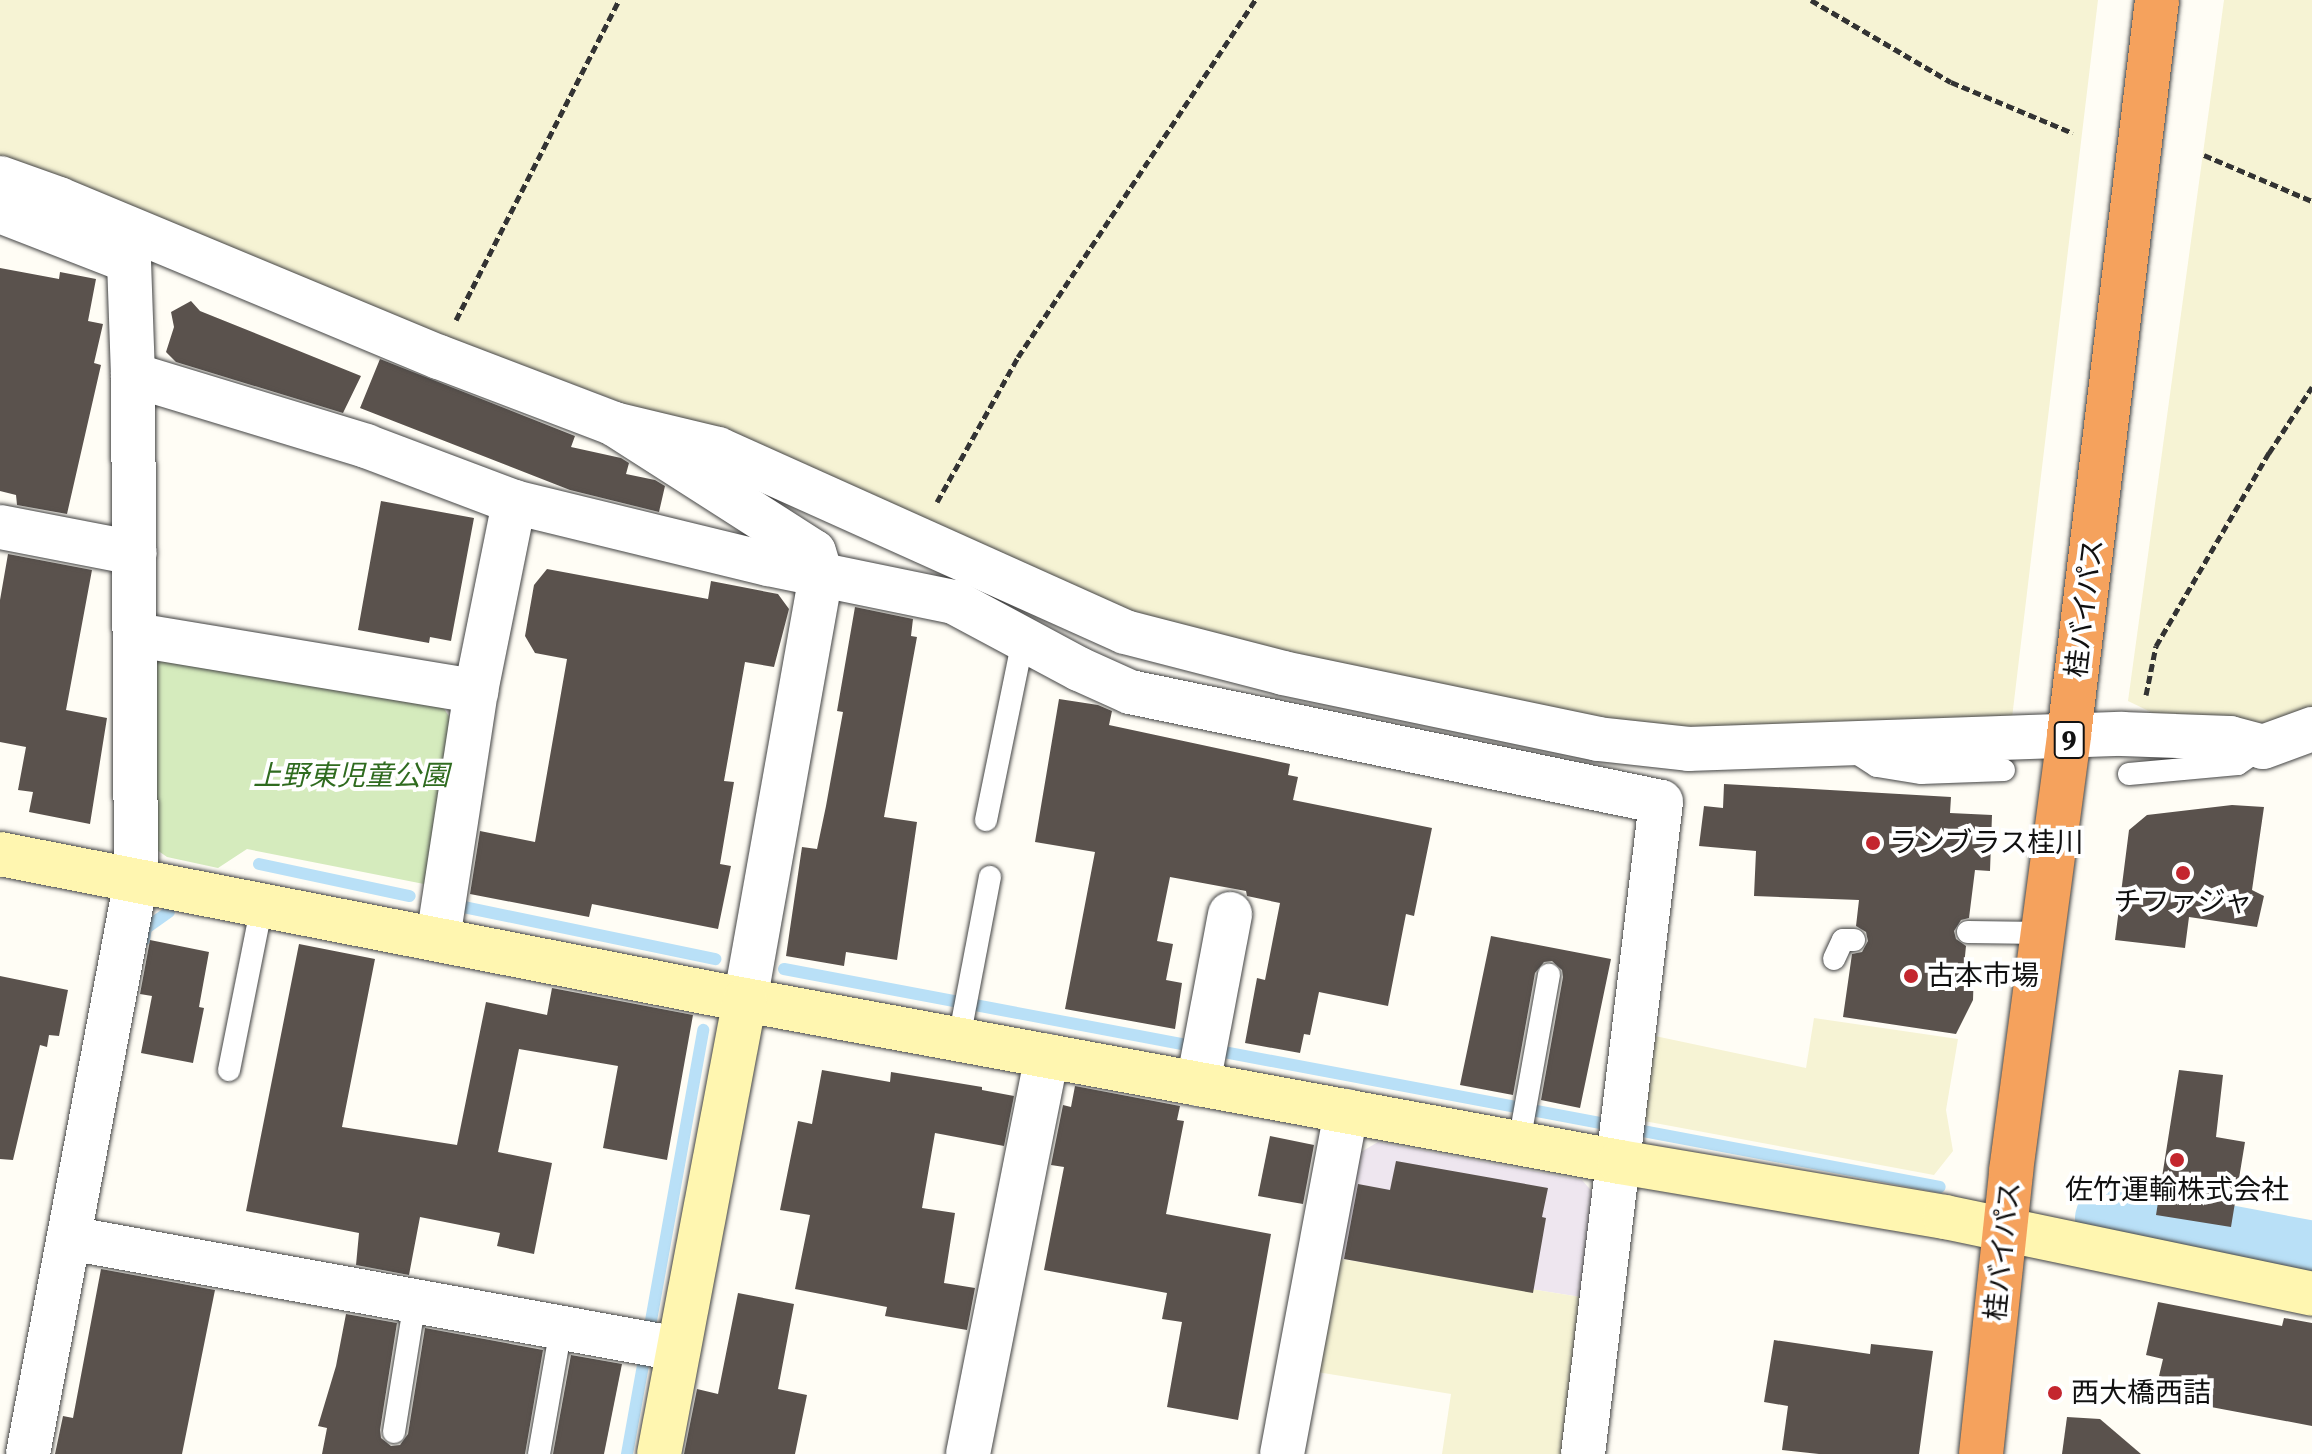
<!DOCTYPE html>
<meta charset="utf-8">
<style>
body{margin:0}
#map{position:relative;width:2312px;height:1454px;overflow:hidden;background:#fffdf5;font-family:"Roboto Serif","Noto Sans JP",serif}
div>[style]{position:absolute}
.industrial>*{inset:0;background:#eee6ef}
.farmland>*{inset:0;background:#f6f3d4}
.green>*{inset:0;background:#d5ebbd}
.stream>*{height:12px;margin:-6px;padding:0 6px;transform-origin:6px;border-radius:6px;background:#b9e0f7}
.river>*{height:72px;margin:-36px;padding:0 36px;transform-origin:36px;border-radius:36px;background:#b9e0f7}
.building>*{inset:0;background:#5a524d}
.path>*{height:5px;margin-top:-2.5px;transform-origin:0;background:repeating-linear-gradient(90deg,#333 0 8px,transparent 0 12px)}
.roads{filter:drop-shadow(0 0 2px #444) drop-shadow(0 0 2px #444)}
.lane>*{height:22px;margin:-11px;padding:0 11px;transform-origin:11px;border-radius:11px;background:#fff}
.street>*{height:44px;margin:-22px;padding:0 22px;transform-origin:22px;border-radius:22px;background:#fff}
.secondary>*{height:44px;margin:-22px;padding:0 22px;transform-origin:22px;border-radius:22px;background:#fff6b0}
.highway>*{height:44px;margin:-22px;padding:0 22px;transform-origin:22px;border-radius:22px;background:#f5a25d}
.dots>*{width:22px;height:22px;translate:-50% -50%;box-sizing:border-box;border:4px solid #fff;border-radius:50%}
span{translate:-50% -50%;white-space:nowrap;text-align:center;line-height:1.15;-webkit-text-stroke:8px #fff;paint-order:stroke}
.shield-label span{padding:2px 6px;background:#fff;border:2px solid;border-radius:6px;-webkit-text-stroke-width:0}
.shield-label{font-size:26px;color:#111;font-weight:700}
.street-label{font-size:28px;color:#111}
.park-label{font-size:28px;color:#2f6b1f;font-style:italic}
.poi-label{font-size:28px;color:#111}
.left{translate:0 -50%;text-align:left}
</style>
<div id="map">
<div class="industrial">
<div style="clip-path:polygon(1378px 1142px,1582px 1180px,1601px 1202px,1593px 1299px,1335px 1258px,1356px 1155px)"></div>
</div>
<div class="farmland">
<div style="clip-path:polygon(0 0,2098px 0,2012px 718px,1681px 737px,1125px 620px,687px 427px,0 169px)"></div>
<div style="clip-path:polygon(2224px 0,2312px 0,2312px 710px,2291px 718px,2229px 729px,2186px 729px,2128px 701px)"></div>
<div style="clip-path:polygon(1814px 1018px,1958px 1039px,1946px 1110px,1953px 1151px,1934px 1175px,1644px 1121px,1655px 1036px,1806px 1068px)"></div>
<div style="clip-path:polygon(1335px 1258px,1593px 1299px,1568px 1454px,1442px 1454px,1451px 1394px,1317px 1372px)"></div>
</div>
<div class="green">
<div style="clip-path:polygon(154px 649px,437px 698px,454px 724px,424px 884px,247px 849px,218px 868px,167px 857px,157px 850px)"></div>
</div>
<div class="stream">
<div style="left:259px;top:864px;width:154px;rotate:12deg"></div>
<div style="left:454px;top:905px;width:267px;rotate:11.7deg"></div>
<div style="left:144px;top:940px;width:12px;rotate:-81deg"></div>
<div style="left:146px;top:928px;width:28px;rotate:-35deg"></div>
<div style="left:784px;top:969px;width:1176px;rotate:10.68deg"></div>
<div style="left:627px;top:1454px;width:431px;rotate:-79.8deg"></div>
</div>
<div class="river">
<div style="left:2111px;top:1219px;width:205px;rotate:10.7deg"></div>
</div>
<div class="building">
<div style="clip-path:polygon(0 268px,59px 279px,60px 272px,96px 279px,88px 321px,103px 324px,94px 363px,101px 365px,67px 514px,17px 505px,16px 495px,0 491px)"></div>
<div style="clip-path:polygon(191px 301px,200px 311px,361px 376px,343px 413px,176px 362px,166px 352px,174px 327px,171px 312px)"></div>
<div style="clip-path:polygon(380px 359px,575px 436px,571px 447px,621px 458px,629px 463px,626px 474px,655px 480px,665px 486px,659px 512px,570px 490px,360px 408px)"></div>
<div style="clip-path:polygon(381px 501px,474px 518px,451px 641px,430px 637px,429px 643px,358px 630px)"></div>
<div style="clip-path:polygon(8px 554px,92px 570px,66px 710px,107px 718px,90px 824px,29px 812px,33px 792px,18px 790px,26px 747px,0 742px,0 600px)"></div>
<div style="clip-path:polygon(547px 569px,708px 599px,711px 581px,778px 594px,789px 609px,774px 667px,745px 662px,724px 781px,734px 782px,720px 864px,731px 866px,718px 929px,592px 904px,589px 917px,470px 894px,480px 831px,535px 842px,567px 659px,535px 653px,525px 636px,534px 585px)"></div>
<div style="clip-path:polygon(855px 607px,913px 619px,911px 636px,917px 637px,884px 817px,917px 822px,897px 960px,846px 952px,844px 966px,786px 956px,802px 847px,817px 849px,826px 806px,839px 734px,843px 712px,837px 711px)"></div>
<div style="clip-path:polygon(1059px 699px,1098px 705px,1112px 711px,1109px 725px,1290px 764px,1288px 775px,1298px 777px,1293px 800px,1432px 828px,1414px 916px,1406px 914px,1388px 1006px,1319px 992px,1310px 1035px,1304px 1034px,1300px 1053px,1245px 1043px,1257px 978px,1265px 980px,1280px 903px,1247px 896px,1246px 891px,1170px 877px,1157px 941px,1173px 944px,1166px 980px,1182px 983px,1175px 1029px,1065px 1009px,1095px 852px,1035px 842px)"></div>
<div style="clip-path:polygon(1724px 784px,1951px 797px,1950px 813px,1992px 815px,1990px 871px,1975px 870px,1969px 918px,1961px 920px,1954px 931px,1956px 939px,1966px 946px,1964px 966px,1974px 968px,1973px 1000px,1956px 1034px,1843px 1017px,1852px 954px,1862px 952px,1868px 941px,1866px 932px,1856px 926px,1859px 900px,1754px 896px,1756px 851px,1699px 846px,1704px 806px,1723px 808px)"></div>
<div style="clip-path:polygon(2232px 805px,2264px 807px,2252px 890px,2264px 896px,2257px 927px,2189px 917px,2185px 948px,2115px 940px,2129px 830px,2147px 815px)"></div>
<div style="clip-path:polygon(1491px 936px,1611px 959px,1580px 1108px,1541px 1100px,1563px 977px,1562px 970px,1552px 961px,1544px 962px,1535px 973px,1513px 1095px,1460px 1085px)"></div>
<div style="clip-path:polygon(150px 940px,209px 952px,199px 1007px,204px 1008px,193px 1063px,141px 1053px,152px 996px,140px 994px)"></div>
<div style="clip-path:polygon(299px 944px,375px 959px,342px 1127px,457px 1145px,486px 1002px,547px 1015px,552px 988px,693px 1015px,667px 1160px,603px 1148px,618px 1066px,519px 1049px,498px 1152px,552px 1163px,534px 1254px,497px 1246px,500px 1233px,420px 1217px,409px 1275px,356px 1265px,359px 1233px,246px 1211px)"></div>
<div style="clip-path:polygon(0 976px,68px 990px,59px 1036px,49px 1035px,47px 1047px,40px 1045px,13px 1160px,0 1159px)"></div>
<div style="clip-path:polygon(822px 1070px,890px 1082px,891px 1072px,982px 1087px,982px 1090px,1014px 1096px,1004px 1146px,935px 1133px,922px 1208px,955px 1213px,944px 1283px,975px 1288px,967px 1330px,885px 1316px,887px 1307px,795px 1289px,810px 1215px,780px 1210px,798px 1121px,812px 1124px)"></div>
<div style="clip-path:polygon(2179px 1070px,2223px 1075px,2216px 1137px,2245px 1142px,2231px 1227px,2156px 1215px)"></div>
<div style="clip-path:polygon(1075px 1086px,1180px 1106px,1177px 1120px,1184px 1121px,1166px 1214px,1271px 1234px,1238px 1420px,1167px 1407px,1182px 1322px,1162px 1319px,1167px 1293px,1044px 1270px,1064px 1167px,1051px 1165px,1063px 1105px,1071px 1107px)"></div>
<div style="clip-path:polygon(1270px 1136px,1314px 1145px,1303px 1204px,1258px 1196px)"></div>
<div style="clip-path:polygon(1396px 1161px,1548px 1188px,1542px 1217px,1546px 1218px,1533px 1293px,1344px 1259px,1358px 1184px,1390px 1190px)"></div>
<div style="clip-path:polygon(101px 1269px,215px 1290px,182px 1454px,55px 1454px,63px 1416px,73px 1418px)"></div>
<div style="clip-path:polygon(738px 1293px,794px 1304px,778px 1389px,807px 1395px,795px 1454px,684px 1454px,697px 1389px,718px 1394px)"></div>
<div style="clip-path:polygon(2158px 1302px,2282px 1326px,2284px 1318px,2312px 1323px,2312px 1426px,2195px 1404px,2197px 1394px,2164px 1386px,2166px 1378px,2159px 1376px,2163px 1359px,2146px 1355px)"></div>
<div style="clip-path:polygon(346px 1314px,397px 1323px,380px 1430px,381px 1438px,391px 1446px,400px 1445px,408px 1434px,425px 1328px,543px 1350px,525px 1454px,322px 1454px,327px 1428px,318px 1426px,336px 1366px)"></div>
<div style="clip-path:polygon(1774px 1340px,1870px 1354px,1871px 1344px,1933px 1351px,1919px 1454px,1819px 1454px,1782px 1450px,1788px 1406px,1764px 1402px)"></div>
<div style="clip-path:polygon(571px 1355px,622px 1364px,604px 1454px,553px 1454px)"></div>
<div style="clip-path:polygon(2067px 1417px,2100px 1419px,2141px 1454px,2062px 1454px)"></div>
</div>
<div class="path">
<div style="left:1811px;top:0;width:162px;rotate:30.4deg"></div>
<div style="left:1951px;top:82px;width:132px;rotate:22.7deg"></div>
<div style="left:2204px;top:155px;width:117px;rotate:23.1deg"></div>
<div style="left:456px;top:320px;width:359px;rotate:-63deg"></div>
<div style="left:937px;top:502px;width:166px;rotate:-60.8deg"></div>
<div style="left:1018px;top:357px;width:429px;rotate:-56.4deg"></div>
<div style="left:2146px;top:695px;width:50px;rotate:-78.5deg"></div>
<div style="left:2156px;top:646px;width:224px;rotate:-59.7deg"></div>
<div style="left:2269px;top:453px;width:79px;rotate:-56.9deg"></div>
</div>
<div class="roads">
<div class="lane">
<div style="left:1849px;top:748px;width:33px;rotate:33deg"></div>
<div style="left:1877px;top:766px;width:45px;rotate:9deg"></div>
<div style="left:1921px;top:773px;width:83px;rotate:-2.1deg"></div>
<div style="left:2129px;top:774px;width:109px;rotate:-5.2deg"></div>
<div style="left:2238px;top:764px;width:29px;rotate:-35deg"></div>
<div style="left:986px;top:820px;width:185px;rotate:-78.4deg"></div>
<div style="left:1968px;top:932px;width:75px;rotate:0.8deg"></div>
<div style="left:1834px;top:959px;width:21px;rotate:-65deg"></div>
<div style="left:1843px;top:940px;width:11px"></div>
<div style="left:959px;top:1039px;width:165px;rotate:-79.2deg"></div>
<div style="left:229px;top:1070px;width:168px;rotate:-78.7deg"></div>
<div style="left:1519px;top:1143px;width:171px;rotate:-79.9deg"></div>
<div style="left:394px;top:1432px;width:133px;rotate:-80.9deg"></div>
<div style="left:539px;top:1454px;width:128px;rotate:-80.1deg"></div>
</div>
<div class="street">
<div style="left:0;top:178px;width:63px;rotate:19.6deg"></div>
<div style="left:59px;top:199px;width:412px;rotate:22.6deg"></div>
<div style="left:439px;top:357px;width:187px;rotate:20.9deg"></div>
<div style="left:614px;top:424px;width:237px;rotate:32.6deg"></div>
<div style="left:814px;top:552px;width:24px;rotate:73deg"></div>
<div style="left:821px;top:575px;width:432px;rotate:100.1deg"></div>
<div style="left:0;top:211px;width:138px;rotate:21.2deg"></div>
<div style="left:129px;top:261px;width:114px;rotate:88deg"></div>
<div style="left:133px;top:375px;width:505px;rotate:89.66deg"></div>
<div style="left:136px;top:880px;width:584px;rotate:100.66deg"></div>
<div style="left:133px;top:375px;width:244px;rotate:16.9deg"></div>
<div style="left:366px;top:446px;width:158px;rotate:20.7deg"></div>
<div style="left:514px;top:502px;width:262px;rotate:13.7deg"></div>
<div style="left:769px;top:564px;width:189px;rotate:11.6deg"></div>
<div style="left:954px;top:602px;width:142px;rotate:28.2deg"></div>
<div style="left:1079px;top:669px;width:56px;rotate:24.3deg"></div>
<div style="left:1130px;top:692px;width:542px;rotate:11.7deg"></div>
<div style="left:1661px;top:802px;width:657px;rotate:96.82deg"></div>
<div style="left:614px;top:424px;width:107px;rotate:13.5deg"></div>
<div style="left:718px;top:449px;width:446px;rotate:24.2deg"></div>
<div style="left:1125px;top:632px;width:163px;rotate:14.5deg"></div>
<div style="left:1283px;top:673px;width:322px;rotate:11.8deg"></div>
<div style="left:1598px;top:739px;width:91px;rotate:6.3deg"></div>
<div style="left:1688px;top:749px;width:434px;rotate:-2deg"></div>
<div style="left:2122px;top:734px;width:108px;rotate:2.1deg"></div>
<div style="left:2230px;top:738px;width:34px;rotate:15deg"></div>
<div style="left:2263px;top:747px;width:52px;rotate:-20.2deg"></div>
<div style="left:0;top:527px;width:137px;rotate:10.9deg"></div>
<div style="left:136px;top:635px;width:345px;rotate:9.4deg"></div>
<div style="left:438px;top:939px;width:251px;rotate:-81.3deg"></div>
<div style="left:476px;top:691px;width:193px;rotate:-78.6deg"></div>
<div style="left:1198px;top:1084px;width:173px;rotate:-79.3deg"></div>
<div style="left:69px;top:1238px;width:619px;rotate:10.33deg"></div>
<div style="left:968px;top:1454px;width:406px;rotate:-78.8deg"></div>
<div style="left:1282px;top:1454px;width:349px;rotate:-79.4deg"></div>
</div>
<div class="secondary">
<div style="left:0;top:854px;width:759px;rotate:11.09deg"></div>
<div style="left:745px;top:1000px;width:890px;rotate:10.49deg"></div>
<div style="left:1620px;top:1162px;width:330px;rotate:9.6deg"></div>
<div style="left:1945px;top:1217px;width:375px;rotate:11.8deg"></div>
<div style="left:659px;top:1454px;width:462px;rotate:-79.3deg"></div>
</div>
<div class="highway">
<div style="left:1981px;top:1454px;width:285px;rotate:-83.9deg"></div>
<div style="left:2011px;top:1171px;width:440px;rotate:-82.4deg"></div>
<div style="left:2069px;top:735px;width:740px;rotate:-83.17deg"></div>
</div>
</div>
<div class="dots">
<div style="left:1873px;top:843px;background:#c4262e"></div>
<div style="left:2183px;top:873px;background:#c4262e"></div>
<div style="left:1911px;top:976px;background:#c4262e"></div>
<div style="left:2177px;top:1160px;background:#c4262e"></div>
<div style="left:2055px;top:1393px;background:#c4262e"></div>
</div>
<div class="shield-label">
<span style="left:2069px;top:740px">9</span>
</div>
<div class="street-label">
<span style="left:2085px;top:608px;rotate:-83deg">桂バイパス</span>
<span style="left:2003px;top:1251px;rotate:-84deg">桂バイパス</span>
</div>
<div class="park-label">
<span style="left:351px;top:776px">上野東児童公園</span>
</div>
<div class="poi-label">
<span class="left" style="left:1889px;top:843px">ランブラス桂川</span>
<span style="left:2183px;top:902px">チファジャ</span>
<span class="left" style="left:1927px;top:976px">古本市場</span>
<span style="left:2177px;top:1190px">佐竹運輸株式会社</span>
<span class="left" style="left:2071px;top:1393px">西大橋西詰</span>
</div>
</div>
